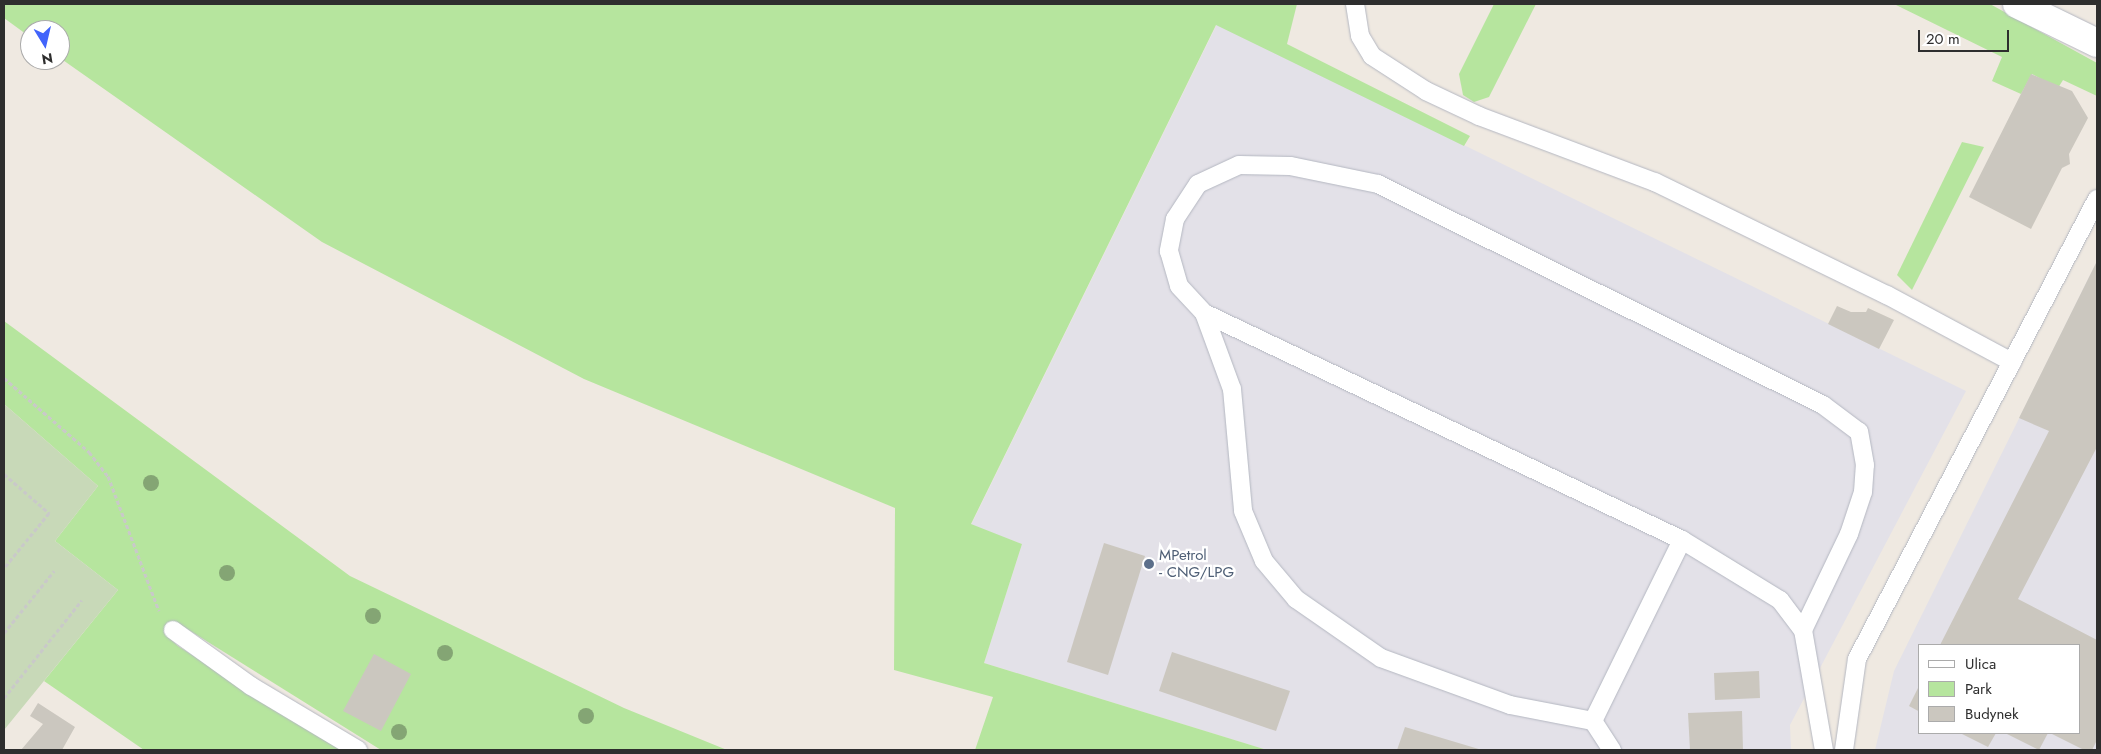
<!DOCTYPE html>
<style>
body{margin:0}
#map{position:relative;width:2101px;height:754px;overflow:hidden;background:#efe9e1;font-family:Jost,sans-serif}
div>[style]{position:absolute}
.industrial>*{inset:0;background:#e3e1e8}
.green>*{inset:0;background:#b6e59e}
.cemetery>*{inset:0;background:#c8d9b8}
.building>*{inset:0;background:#cbc7bf}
.path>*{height:3px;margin-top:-1.5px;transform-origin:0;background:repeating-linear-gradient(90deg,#c9c9c9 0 4px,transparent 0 6.5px)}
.roads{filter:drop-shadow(0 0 1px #b4b7c1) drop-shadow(0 0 1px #b4b7c1)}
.lane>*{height:18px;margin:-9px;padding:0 9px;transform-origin:9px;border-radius:9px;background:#fff}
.street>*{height:28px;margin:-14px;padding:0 14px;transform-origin:14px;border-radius:14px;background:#fff}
.trees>*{width:16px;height:16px;margin:-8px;border-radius:50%;background:#84a574}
.dots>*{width:14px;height:14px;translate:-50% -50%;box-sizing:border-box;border:2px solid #fff;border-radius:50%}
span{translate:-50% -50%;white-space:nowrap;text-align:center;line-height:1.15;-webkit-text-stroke:4.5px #fff;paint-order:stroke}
.service-label{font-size:15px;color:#4e5e75}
.left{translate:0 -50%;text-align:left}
.frame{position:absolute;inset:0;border:5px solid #2e2e2e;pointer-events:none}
.legend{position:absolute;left:1918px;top:644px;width:162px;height:90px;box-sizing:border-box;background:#fff;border:1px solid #ababab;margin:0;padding:6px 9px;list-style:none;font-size:15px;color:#2e2e2e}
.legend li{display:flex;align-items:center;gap:10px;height:25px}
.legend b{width:25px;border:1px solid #ababab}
.north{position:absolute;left:20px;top:20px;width:50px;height:50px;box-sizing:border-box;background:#fff;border:1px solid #ababab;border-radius:50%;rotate:171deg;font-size:14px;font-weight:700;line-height:20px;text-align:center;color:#2e2e2e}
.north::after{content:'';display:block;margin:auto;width:18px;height:22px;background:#4264fb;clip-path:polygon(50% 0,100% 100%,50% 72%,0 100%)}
.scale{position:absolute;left:1918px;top:30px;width:91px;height:22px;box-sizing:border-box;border:2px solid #2e2e2e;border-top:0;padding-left:6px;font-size:15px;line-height:18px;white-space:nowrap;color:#2e2e2e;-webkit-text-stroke:4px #fff;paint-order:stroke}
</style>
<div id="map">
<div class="industrial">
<div style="clip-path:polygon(1217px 24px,1966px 391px,1790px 725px,1791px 750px,1267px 750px,984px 663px,1022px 544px,971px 525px)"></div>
<div style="clip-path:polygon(evenodd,2097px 261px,2097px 750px,1875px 750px,1894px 671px,2097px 261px,1920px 645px,2080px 645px,2080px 733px,1920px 733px,1920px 645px)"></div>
</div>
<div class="green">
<div style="clip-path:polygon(4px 4px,1297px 4px,1287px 44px,1470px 136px,1464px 146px,1216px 25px,971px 524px,1022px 544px,984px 663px,1267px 750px,975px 750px,993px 697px,894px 670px,895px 508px,584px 379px,322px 242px,60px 58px,60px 30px,30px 30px,30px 37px,4px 18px)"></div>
<div style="clip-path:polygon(1494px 4px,1536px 4px,1489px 97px,1474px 102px,1463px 95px,1459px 74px)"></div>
<div style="clip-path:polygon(1894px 4px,1990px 4px,2097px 63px,2097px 96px,2063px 80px,2058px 88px,2032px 74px,2021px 94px,1992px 81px,2002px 57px)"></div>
<div style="clip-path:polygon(1962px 142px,1984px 147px,1912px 290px,1897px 275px)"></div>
<div style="clip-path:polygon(4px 321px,350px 576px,624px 708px,727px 750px,381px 750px,176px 622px,164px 633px,178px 646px,342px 750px,144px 750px,44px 681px,118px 590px,55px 541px,98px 486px,4px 404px)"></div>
</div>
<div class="cemetery">
<div style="clip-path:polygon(4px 404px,98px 486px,55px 541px,118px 590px,4px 730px)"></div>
</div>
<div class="building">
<div style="clip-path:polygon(2031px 74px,2072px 91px,2088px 118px,2069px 154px,2070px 164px,2062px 168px,2031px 229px,1969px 197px)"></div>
<div style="clip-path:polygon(2097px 261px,2097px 447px,2018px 599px,2097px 640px,2097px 740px,2092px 750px,2084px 750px,2050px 733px,2080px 733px,2080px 645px,1940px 645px,2049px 431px,2019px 418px)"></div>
<div style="clip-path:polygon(1837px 306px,1851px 312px,1866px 312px,1868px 308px,1894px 320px,1879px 349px,1828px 324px)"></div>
<div style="clip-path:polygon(1104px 543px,1145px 556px,1108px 675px,1067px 662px)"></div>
<div style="clip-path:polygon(1172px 652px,1290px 691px,1276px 731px,1159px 691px)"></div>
<div style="clip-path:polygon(374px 654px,411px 674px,381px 731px,343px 711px)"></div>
<div style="clip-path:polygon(1759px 671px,1760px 698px,1715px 700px,1714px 673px)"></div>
<div style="clip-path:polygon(1920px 684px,1920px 712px,1909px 706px)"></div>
<div style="clip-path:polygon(38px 703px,75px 727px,62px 750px,21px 750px,43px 724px,30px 716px)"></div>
<div style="clip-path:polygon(1742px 711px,1743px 750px,1690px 750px,1688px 713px)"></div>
<div style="clip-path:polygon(1405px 727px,1482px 750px,1397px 750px)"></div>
<div style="clip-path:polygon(1960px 733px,1996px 733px,1988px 747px)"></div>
<div style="clip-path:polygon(2005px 733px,2048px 733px,2039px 750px)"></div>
</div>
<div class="path">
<div style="left:4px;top:378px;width:113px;rotate:41deg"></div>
<div style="left:89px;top:452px;width:31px;rotate:52deg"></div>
<div style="left:108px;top:476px;width:144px;rotate:69.3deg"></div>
<div style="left:4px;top:474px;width:60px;rotate:40.9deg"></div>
<div style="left:49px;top:513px;width:71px;rotate:129.3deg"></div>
<div style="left:4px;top:633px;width:80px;rotate:-51.1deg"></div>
<div style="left:4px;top:698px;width:125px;rotate:-51.5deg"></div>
</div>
<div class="roads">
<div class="lane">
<div style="left:1355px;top:4px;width:32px;rotate:81deg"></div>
<div style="left:1360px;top:36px;width:23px;rotate:59deg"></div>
<div style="left:1372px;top:56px;width:64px;rotate:32.9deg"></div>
<div style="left:1426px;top:91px;width:59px;rotate:25.3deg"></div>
<div style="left:1479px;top:116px;width:188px;rotate:20.6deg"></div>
<div style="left:1655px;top:182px;width:258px;rotate:26deg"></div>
<div style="left:1887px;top:295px;width:142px;rotate:28.2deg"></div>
<div style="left:1204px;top:313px;width:81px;rotate:69.8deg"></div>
<div style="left:1232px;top:389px;width:122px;rotate:84.8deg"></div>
<div style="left:1243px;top:511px;width:54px;rotate:67.2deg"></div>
<div style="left:1264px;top:561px;width:50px;rotate:49.9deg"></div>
<div style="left:1296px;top:599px;width:103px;rotate:34.8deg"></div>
<div style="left:1381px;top:658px;width:137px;rotate:20deg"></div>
<div style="left:1510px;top:705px;width:85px;rotate:10.9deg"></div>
<div style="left:1593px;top:721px;width:202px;rotate:-63.8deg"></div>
<div style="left:173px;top:630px;width:96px;rotate:35.7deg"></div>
<div style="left:251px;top:686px;width:125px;rotate:30.9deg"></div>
<div style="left:1803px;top:630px;width:106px;rotate:-64.4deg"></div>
<div style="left:1849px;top:534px;width:44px;rotate:-71.6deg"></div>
<div style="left:1863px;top:492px;width:27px;rotate:-86deg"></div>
<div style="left:1865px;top:465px;width:34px;rotate:-100deg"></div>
<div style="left:1859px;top:432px;width:45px;rotate:-143.1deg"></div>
<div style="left:1823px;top:405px;width:497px;rotate:-153.6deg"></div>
<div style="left:1378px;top:184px;width:90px;rotate:-168.4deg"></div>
<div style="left:1290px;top:166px;width:51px;rotate:-178.9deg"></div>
<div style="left:1239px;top:165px;width:45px;rotate:155.1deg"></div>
<div style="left:1198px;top:184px;width:42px;rotate:123.3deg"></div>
<div style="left:1175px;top:219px;width:33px;rotate:101deg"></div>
<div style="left:1169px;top:251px;width:36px;rotate:74deg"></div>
<div style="left:1179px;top:286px;width:37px;rotate:47deg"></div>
<div style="left:1204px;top:313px;width:529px;rotate:25.4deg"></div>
<div style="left:1682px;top:540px;width:115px;rotate:31.5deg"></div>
<div style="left:1780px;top:600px;width:38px;rotate:53deg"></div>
<div style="left:1803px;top:630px;width:122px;rotate:80.1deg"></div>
<div style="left:1593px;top:721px;width:35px;rotate:57deg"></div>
<div style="left:1844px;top:750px;width:92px;rotate:-81.9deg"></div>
<div style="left:1857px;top:659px;width:519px;rotate:-62.45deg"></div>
</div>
<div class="street">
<div style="left:2017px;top:4px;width:89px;rotate:26deg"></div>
</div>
</div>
<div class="trees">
<div style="left:151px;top:483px"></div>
<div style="left:227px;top:573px"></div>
<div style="left:373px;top:616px"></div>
<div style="left:445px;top:653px"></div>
<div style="left:586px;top:716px"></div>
<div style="left:399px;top:732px"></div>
</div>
<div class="dots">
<div style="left:1149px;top:564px;background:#5c6f8a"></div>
</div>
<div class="service-label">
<span class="left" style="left:1159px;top:564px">MPetrol<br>- CNG/LPG</span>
</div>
<div class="frame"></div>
<ul class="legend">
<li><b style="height:6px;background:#fff"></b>Ulica</li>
<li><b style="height:14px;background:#b6e59e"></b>Park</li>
<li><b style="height:14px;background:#cbc7bf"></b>Budynek</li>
</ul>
<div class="north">N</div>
<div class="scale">20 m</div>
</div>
